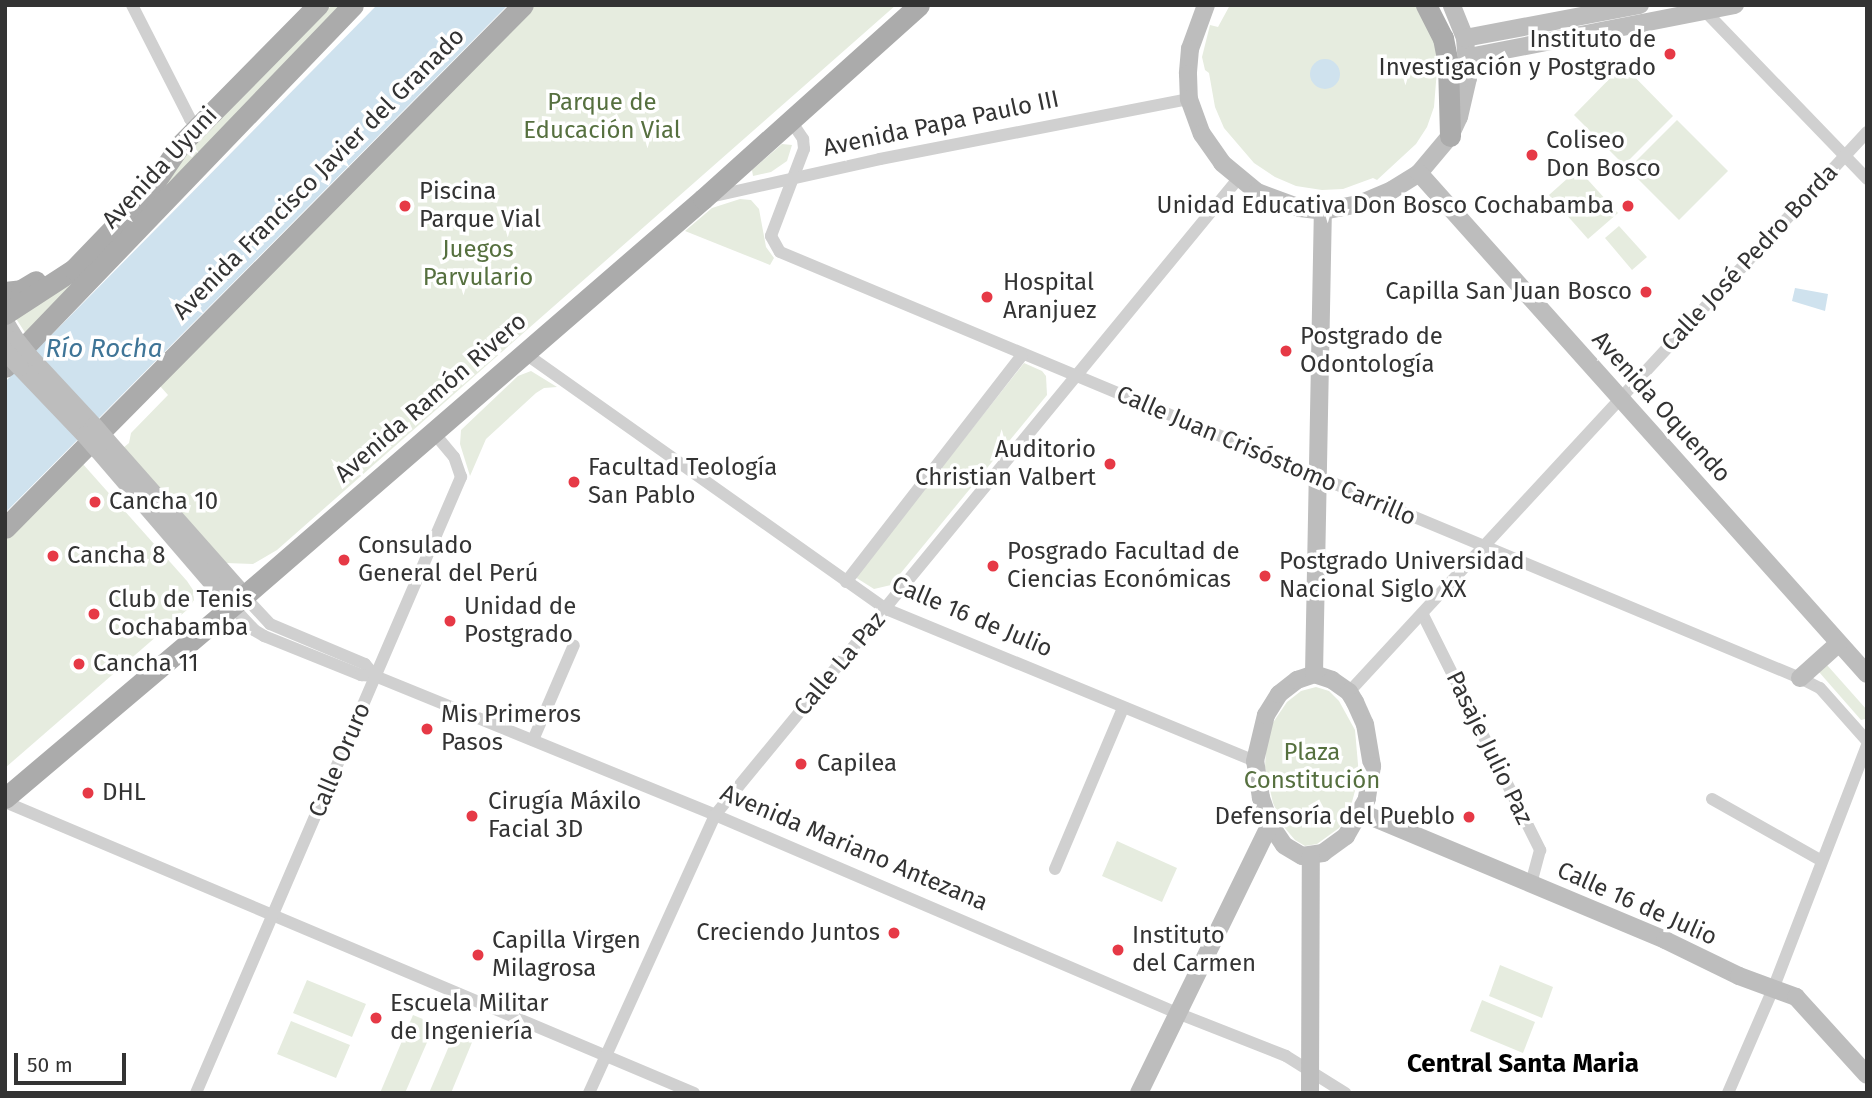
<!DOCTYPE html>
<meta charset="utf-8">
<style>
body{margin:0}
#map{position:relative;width:1872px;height:1098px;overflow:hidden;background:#fff;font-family:"Fira Sans",sans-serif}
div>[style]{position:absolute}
.green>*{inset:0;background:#e6ecdf}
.water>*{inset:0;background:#cfe2ee}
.round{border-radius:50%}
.minor>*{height:12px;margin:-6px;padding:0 6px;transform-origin:6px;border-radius:6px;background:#d0d0d0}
.secondary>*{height:18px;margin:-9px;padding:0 9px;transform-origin:9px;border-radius:9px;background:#bdbdbd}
.primary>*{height:21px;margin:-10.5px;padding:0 10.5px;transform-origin:10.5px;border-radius:10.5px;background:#ababab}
.secondary-bridge>*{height:18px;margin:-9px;padding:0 9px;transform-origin:9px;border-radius:9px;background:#bdbdbd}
.dots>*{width:19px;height:19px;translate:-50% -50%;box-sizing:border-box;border:4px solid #fff;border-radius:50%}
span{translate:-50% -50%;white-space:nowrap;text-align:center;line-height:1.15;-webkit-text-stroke:7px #fff;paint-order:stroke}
.poi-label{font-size:24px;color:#333}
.right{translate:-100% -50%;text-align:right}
.left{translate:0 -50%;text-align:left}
.park-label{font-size:24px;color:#56703f}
.street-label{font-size:24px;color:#333}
.water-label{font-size:26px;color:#3f7597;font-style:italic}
.neighbourhood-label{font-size:26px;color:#000;font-weight:700}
.frame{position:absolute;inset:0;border:7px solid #333;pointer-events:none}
.scale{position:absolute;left:14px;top:1053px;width:112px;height:32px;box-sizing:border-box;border:4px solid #333;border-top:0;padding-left:9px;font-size:21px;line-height:24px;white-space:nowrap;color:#333;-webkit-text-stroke:5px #fff;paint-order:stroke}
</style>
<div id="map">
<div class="green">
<div style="clip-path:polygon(332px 5px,343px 5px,26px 334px,15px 317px,77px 277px,187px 152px)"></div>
<div style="clip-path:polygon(532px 5px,896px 5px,277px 550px,253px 564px,226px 563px,123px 448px,129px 443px,131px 433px,168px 395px,160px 386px)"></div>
<div style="clip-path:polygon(1230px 5px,1416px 5px,1432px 34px,1438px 57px,1434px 107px,1427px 127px,1416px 144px,1377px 180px,1373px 178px,1343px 189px,1322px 190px,1296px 186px,1275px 177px,1254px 163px,1224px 128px,1215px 107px,1209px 73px,1205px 70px,1202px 57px,1210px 25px,1218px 27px)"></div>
<div style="clip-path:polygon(1623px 65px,1673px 116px,1624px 165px,1574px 115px)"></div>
<div style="clip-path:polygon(1677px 120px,1728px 171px,1679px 220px,1628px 169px)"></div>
<div style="clip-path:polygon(782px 144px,792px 145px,787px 161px,771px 172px,753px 176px,752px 170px)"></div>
<div style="clip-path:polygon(1578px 169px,1618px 213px,1588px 239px,1549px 195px)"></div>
<div style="clip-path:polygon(740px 199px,751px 200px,759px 209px,766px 247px,774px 258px,770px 265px,685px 231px,712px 208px)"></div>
<div style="clip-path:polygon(1619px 226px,1647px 257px,1632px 270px,1605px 238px)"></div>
<div style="clip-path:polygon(1024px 363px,1042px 371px,1046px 376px,1047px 395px,891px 585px,874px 589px,855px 577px)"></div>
<div style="clip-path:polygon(531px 371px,557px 387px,544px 388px,536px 393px,486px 439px,470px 476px,460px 444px,461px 430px,518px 376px)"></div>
<div style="clip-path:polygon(82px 463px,187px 581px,193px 590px,194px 600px,188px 609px,5px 768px,5px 541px)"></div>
<div style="clip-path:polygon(1827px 665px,1867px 710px,1865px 719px,1861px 720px,1819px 672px)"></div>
<div style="clip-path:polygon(1316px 687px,1329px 691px,1339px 701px,1355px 730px,1359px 776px,1349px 813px,1339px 828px,1317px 844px,1305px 846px,1295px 840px,1284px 827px,1273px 803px,1265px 767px,1266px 749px,1272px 724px,1287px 702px,1301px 691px)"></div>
<div style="clip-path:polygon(1117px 841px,1177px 868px,1162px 902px,1102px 876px)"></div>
<div style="clip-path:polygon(1500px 965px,1553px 987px,1542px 1018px,1489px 996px)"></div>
<div style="clip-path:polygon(307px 980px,366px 1004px,352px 1037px,293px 1013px)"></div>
<div style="clip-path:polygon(1482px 1000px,1535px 1022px,1523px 1053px,1470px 1031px)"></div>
<div style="clip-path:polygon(413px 1015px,435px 1024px,405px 1093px,380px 1093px)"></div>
<div style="clip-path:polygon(291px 1021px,350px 1045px,336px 1078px,277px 1054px)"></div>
<div style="clip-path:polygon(455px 1032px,473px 1040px,451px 1093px,429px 1093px)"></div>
</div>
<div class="water">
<div style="clip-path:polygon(377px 5px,508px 5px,5px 513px,5px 382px)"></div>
<div class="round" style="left:1310px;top:59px;width:30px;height:30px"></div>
<div style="clip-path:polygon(1795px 288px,1828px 294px,1825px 311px,1792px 301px)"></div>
</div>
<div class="minor">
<div style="left:132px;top:5px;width:128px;rotate:63deg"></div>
<div style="left:190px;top:119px;width:11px;rotate:49deg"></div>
<div style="left:1702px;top:8px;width:238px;rotate:46deg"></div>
<div style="left:791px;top:121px;width:22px;rotate:56deg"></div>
<div style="left:803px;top:139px;width:10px;rotate:84deg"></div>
<div style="left:804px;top:149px;width:93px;rotate:110.8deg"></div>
<div style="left:771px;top:236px;width:18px;rotate:61deg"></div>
<div style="left:780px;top:252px;width:1105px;rotate:22.67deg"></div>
<div style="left:1800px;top:678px;width:22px;rotate:27deg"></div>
<div style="left:1820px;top:688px;width:71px;rotate:48.4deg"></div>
<div style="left:710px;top:197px;width:174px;rotate:-12.6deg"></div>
<div style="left:880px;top:159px;width:315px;rotate:-11deg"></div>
<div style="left:523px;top:352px;width:445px;rotate:35.3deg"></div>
<div style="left:886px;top:609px;width:399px;rotate:22.4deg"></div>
<div style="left:846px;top:582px;width:287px;rotate:-52.2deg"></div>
<div style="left:244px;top:596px;width:38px;rotate:47deg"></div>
<div style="left:270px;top:624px;width:103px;rotate:22.8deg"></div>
<div style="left:365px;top:664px;width:16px;rotate:50deg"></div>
<div style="left:232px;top:606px;width:33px;rotate:47deg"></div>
<div style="left:254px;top:630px;width:12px;rotate:31deg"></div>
<div style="left:264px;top:636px;width:105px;rotate:21.9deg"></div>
<div style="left:361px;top:675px;width:14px;rotate:4deg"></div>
<div style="left:375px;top:676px;width:367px;rotate:22.2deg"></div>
<div style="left:715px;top:815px;width:503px;rotate:23.2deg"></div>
<div style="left:1177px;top:1013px;width:117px;rotate:21.5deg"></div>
<div style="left:1286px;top:1056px;width:70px;rotate:32.1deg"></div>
<div style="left:1423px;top:615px;width:263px;rotate:63.5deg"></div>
<div style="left:1540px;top:850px;width:34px;rotate:105deg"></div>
<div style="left:1349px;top:692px;width:763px;rotate:-47.23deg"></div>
<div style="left:533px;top:740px;width:103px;rotate:-66.7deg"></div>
<div style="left:1712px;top:799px;width:126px;rotate:29.4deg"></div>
<div style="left:5px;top:802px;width:748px;rotate:22.9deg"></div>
<div style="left:1055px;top:869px;width:175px;rotate:-67.1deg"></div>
<div style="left:196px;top:1093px;width:671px;rotate:-66.72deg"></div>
<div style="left:461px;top:477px;width:21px;rotate:-109deg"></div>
<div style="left:454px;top:457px;width:34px;rotate:-130deg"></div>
<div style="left:589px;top:1093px;width:305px;rotate:-65.6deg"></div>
<div style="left:715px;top:815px;width:823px;rotate:-50.57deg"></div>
<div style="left:1728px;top:1093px;width:113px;rotate:-66.6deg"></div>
<div style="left:1773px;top:989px;width:261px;rotate:-68.9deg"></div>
</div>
<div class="secondary">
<div style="left:1206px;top:5px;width:47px;rotate:110deg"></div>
<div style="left:1190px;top:49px;width:25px;rotate:95deg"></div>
<div style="left:1188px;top:74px;width:25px;rotate:88deg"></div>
<div style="left:1189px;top:99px;width:37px;rotate:70deg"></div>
<div style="left:1202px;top:134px;width:35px;rotate:55deg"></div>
<div style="left:1222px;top:163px;width:45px;rotate:39.6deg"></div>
<div style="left:1257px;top:192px;width:46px;rotate:20.4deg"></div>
<div style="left:1300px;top:208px;width:23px;rotate:7deg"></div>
<div style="left:1323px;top:211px;width:37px;rotate:-11deg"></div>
<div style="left:1359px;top:204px;width:36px;rotate:-23deg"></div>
<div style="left:1392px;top:190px;width:32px;rotate:-32deg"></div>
<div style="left:1419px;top:173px;width:48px;rotate:-50deg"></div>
<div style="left:1450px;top:136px;width:21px;rotate:-65deg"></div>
<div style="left:1459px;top:117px;width:40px;rotate:-77deg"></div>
<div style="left:1468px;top:78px;width:40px;rotate:-94.3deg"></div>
<div style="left:1465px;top:38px;width:35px;rotate:-112deg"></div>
<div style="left:1465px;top:38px;width:178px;rotate:-10.7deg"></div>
<div style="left:1469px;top:57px;width:271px;rotate:-11.1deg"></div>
<div style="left:1419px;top:173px;width:672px;rotate:48.2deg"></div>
<div style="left:5px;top:322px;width:21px;rotate:59deg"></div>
<div style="left:30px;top:357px;width:94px;rotate:47.2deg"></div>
<div style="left:20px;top:367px;width:94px;rotate:46.3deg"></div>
<div style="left:107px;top:441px;width:207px;rotate:48.5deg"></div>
<div style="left:98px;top:450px;width:206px;rotate:49.3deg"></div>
<div style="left:1314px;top:674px;width:19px;rotate:18deg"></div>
<div style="left:1332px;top:680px;width:21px;rotate:35deg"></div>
<div style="left:1349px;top:692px;width:12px;rotate:59deg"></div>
<div style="left:1355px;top:702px;width:24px;rotate:66deg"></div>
<div style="left:1365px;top:724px;width:43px;rotate:80.5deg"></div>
<div style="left:1372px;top:766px;width:33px;rotate:99deg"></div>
<div style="left:1367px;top:799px;width:43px;rotate:119.6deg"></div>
<div style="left:1346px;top:836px;width:29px;rotate:144deg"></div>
<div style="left:1323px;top:853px;width:21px;rotate:172deg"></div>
<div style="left:1302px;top:856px;width:21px;rotate:-149deg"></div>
<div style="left:1284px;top:845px;width:25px;rotate:-124deg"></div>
<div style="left:1270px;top:824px;width:28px;rotate:-109deg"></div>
<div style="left:1261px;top:798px;width:37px;rotate:-99deg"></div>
<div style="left:1255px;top:761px;width:47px;rotate:-76.6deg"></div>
<div style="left:1266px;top:715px;width:25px;rotate:-58deg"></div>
<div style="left:1279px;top:694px;width:23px;rotate:-38deg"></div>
<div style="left:1297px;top:680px;width:18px;rotate:-19deg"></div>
<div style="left:1314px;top:674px;width:463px;rotate:-88.9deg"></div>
<div style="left:1800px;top:678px;width:52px;rotate:-41.9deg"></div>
<div style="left:1362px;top:813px;width:329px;rotate:22.7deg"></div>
<div style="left:1665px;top:940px;width:82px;rotate:25.9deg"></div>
<div style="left:1739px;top:976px;width:61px;rotate:20.2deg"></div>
<div style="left:1796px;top:997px;width:105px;rotate:47.7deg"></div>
<div style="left:1139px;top:1093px;width:299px;rotate:-64deg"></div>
<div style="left:1310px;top:1093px;width:237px;rotate:-89.8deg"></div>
</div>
<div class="primary">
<div style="left:1426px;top:5px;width:37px;rotate:63deg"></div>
<div style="left:1443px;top:38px;width:26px;rotate:79deg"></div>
<div style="left:1448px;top:64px;width:72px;rotate:88.4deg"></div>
<div style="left:5px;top:292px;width:16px;rotate:-7deg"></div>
<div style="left:21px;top:290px;width:17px;rotate:-31deg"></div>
<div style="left:5px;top:314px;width:82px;rotate:-33.1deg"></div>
<div style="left:74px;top:269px;width:108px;rotate:-46.1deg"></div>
<div style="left:149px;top:191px;width:55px;rotate:-56deg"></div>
<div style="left:180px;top:145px;width:197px;rotate:-45.4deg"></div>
<div style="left:5px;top:367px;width:502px;rotate:-46.13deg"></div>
<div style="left:5px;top:528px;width:736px;rotate:-45.28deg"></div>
<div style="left:5px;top:798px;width:313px;rotate:-40.2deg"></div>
<div style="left:244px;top:596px;width:607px;rotate:-40.86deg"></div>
<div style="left:703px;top:199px;width:290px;rotate:-41.9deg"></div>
</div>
<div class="secondary-bridge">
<div style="left:16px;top:340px;width:22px;rotate:51deg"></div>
<div style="left:5px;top:351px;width:22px;rotate:47deg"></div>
<div style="left:94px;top:426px;width:20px;rotate:49deg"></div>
<div style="left:85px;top:435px;width:20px;rotate:49deg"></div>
</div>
<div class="dots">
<div style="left:1670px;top:54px;background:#e63946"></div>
<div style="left:1532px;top:155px;background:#e63946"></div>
<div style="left:405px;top:206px;background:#e63946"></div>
<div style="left:1628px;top:206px;background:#e63946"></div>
<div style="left:1646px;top:292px;background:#e63946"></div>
<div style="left:987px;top:297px;background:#e63946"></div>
<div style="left:1286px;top:351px;background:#e63946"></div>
<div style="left:1110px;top:464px;background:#e63946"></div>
<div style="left:574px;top:482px;background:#e63946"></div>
<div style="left:95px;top:502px;background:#e63946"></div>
<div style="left:53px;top:556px;background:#e63946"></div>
<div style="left:344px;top:560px;background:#e63946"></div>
<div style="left:993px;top:566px;background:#e63946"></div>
<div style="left:1265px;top:576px;background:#e63946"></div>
<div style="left:94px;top:614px;background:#e63946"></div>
<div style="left:450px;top:621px;background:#e63946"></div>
<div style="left:79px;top:664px;background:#e63946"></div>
<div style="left:427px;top:729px;background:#e63946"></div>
<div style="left:801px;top:764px;background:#e63946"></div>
<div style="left:88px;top:793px;background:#e63946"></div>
<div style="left:472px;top:816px;background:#e63946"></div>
<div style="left:1469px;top:817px;background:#e63946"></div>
<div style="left:894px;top:933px;background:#e63946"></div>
<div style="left:1118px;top:950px;background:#e63946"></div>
<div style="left:478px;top:955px;background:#e63946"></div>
<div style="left:376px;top:1018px;background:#e63946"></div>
</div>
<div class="poi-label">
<span class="right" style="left:1656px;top:54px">Instituto de<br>Investigación y Postgrado</span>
<span class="left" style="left:1546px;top:155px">Coliseo<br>Don Bosco</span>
<span class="left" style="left:419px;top:206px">Piscina<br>Parque Vial</span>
<span class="right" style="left:1614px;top:206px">Unidad Educativa Don Bosco Cochabamba</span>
<span class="left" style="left:1003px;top:297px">Hospital<br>Aranjuez</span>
<span class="right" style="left:1632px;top:292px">Capilla San Juan Bosco</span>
<span class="left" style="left:1300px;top:351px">Postgrado de<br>Odontología</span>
<span class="right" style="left:1096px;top:464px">Auditorio<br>Christian Valbert</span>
<span class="left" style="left:588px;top:482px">Facultad Teología<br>San Pablo</span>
<span class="left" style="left:109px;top:502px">Cancha 10</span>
<span class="left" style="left:358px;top:560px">Consulado<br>General del Perú</span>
<span class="left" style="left:1007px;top:566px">Posgrado Facultad de<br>Ciencias Económicas</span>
<span class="left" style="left:67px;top:556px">Cancha 8</span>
<span class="left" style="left:1279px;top:576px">Postgrado Universidad<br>Nacional Siglo XX</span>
<span class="left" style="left:108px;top:614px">Club de Tenis<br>Cochabamba</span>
<span class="left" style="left:464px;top:621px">Unidad de<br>Postgrado</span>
<span class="left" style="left:93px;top:664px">Cancha 11</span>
<span class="left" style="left:441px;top:729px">Mis Primeros<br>Pasos</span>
<span class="left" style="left:817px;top:764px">Capilea</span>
<span class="left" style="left:102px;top:793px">DHL</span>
<span class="left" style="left:488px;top:816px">Cirugía Máxilo<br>Facial 3D</span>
<span class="right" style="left:1455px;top:817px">Defensoría del Pueblo</span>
<span class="right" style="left:880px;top:933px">Creciendo Juntos</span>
<span class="left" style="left:1132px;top:950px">Instituto<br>del Carmen</span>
<span class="left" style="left:492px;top:955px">Capilla Virgen<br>Milagrosa</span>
<span class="left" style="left:390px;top:1018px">Escuela Militar<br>de Ingeniería</span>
</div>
<div class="park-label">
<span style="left:602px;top:117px">Parque de<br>Educación Vial</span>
<span style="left:478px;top:264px">Juegos<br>Parvulario</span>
<span style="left:1312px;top:767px">Plaza<br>Constitución</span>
</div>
<div class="street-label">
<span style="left:941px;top:124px;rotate:-12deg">Avenida Papa Paulo III</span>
<span style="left:160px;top:168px;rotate:-47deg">Avenida Uyuni</span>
<span style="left:319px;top:174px;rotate:-45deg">Avenida Francisco Javier del Granado</span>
<span style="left:1750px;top:258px;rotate:-47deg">Calle José Pedro Borda</span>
<span style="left:431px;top:398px;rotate:-41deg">Avenida Ramón Rivero</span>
<span style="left:1661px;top:407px;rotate:48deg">Avenida Oquendo</span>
<span style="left:1266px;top:456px;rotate:23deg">Calle Juan Crisóstomo Carrillo</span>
<span style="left:972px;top:617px;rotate:23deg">Calle 16 de Julio</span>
<span style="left:840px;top:664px;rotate:-50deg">Calle La Paz</span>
<span style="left:1489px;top:748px;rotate:64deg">Pasaje Julio Paz</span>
<span style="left:340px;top:760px;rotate:-67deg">Calle Oruro</span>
<span style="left:854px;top:848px;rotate:23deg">Avenida Mariano Antezana</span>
<span style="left:1637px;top:904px;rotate:24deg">Calle 16 de Julio</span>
</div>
<div class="water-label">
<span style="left:104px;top:349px">Río Rocha</span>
</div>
<div class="neighbourhood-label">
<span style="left:1523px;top:1064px">Central Santa Maria</span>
</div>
<div class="frame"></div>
<div class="scale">50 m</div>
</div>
